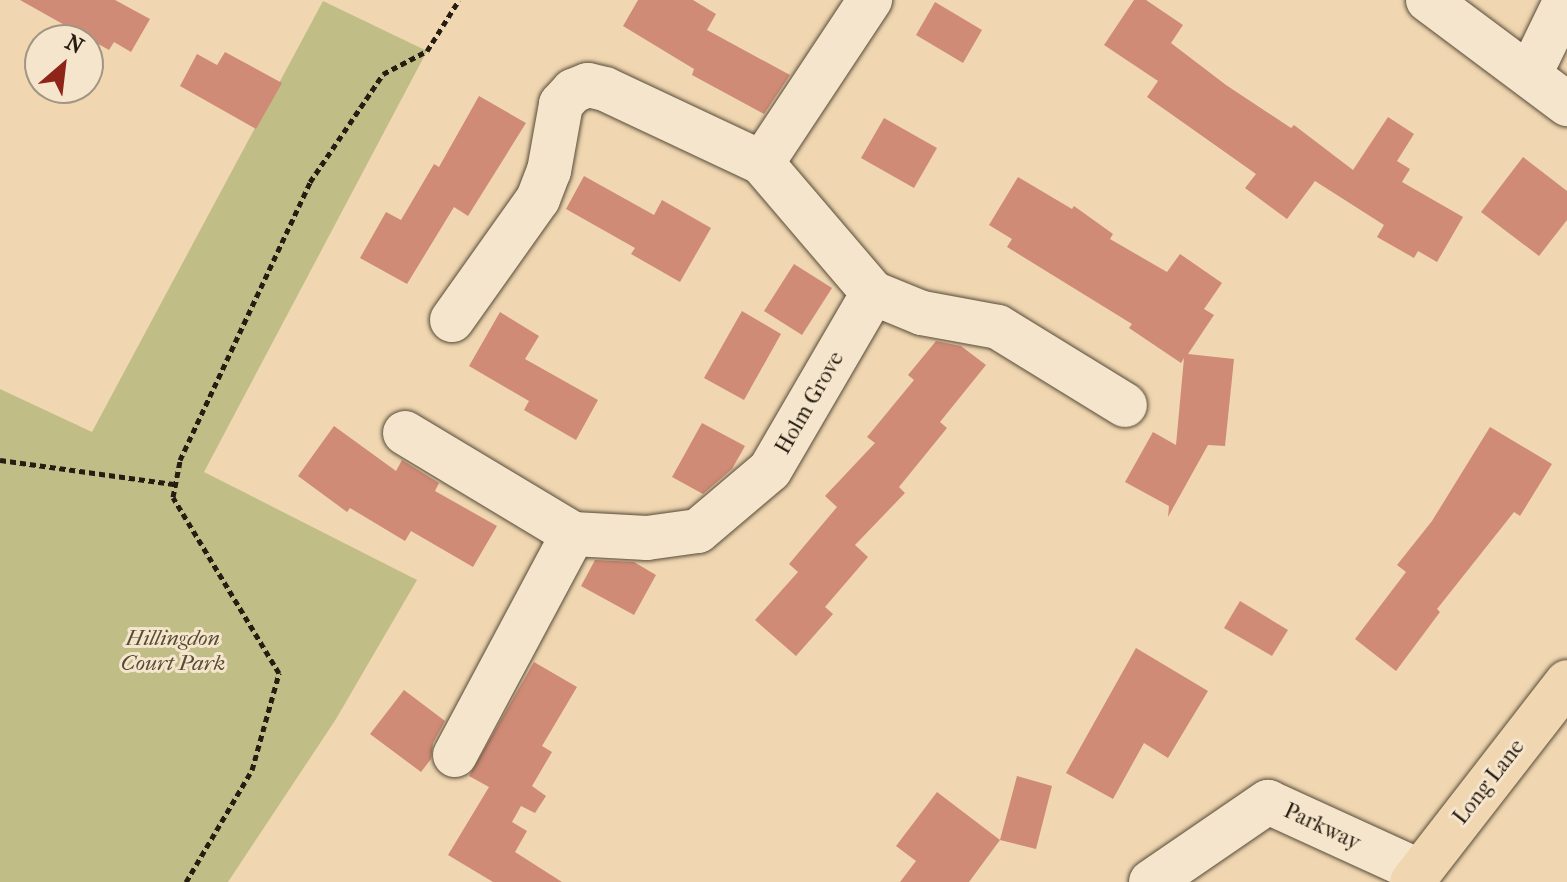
<!DOCTYPE html>
<style>
body{margin:0}
#map{position:relative;width:1567px;height:882px;overflow:hidden;background:#f0d7b1;font-family:"IM FELL French Canon",serif}
div>[style]{position:absolute}
.green>*{inset:0;background:#c0bd87}
.building>*{inset:0;background:#cf8b76}
.path>*{height:5px;margin-top:-2.5px;transform-origin:0;background:repeating-linear-gradient(90deg,#261c11 0 6px,transparent 0 10px)}
.roads{filter:drop-shadow(0 0 2px #584b39) drop-shadow(0 0 2px #584b39)}
.minor>*{height:44px;margin:-22px;padding:0 22px;transform-origin:22px;border-radius:22px;background:#f5e5cc}
.major>*{height:44px;margin:-22px;padding:0 22px;transform-origin:22px;border-radius:22px;background:#f0d7b1}
span{translate:-50% -50%;white-space:nowrap;text-align:center;line-height:1.15;-webkit-text-stroke:6px #f5e5cc;paint-order:stroke}
.street-label{font-size:22px;color:#261c11}
.park-label{font-size:22px;color:#544c34;font-style:italic}
.north{position:absolute;left:24px;top:24px;width:80px;height:80px;box-sizing:border-box;background:#f5e5cc;border:2px solid #a29581;border-radius:50%;rotate:28deg;font-size:22px;font-weight:700;line-height:32px;text-align:center;color:#261c11}
.north::after{content:'';display:block;margin:auto;width:28px;height:36px;background:#8f2418;clip-path:polygon(50% 0,100% 100%,50% 72%,0 100%)}
</style>
<div id="map">
<div class="green">
<div style="clip-path:polygon(323px 1px,427px 51px,204px 472px,417px 580px,336px 719px,228px 882px,0 882px,0 389px,92px 432px)"></div>
</div>
<div class="building">
<div style="clip-path:polygon(20px 0,115px 0,150px 19px,131px 52px,114px 42px,109px 50px)"></div>
<div style="clip-path:polygon(638px 0,693px 0,716px 14px,707px 30px,790px 75px,764px 114px,692px 75px,694px 69px,623px 26px)"></div>
<div style="clip-path:polygon(1134px 0,1146px 0,1183px 25px,1171px 43px,1226px 85px,1291px 128px,1294px 125px,1353px 170px,1388px 117px,1414px 134px,1397px 161px,1410px 169px,1402px 182px,1463px 217px,1437px 262px,1418px 251px,1414px 258px,1377px 237px,1384px 225px,1315px 181px,1287px 219px,1245px 188px,1256px 174px,1147px 97px,1158px 81px,1104px 45px)"></div>
<div style="clip-path:polygon(935px 2px,982px 30px,963px 63px,916px 35px)"></div>
<div style="clip-path:polygon(225px 52px,282px 83px,256px 129px,180px 86px,197px 54px,217px 65px)"></div>
<div style="clip-path:polygon(479px 96px,526px 123px,468px 216px,454px 207px,407px 284px,360px 258px,386px 212px,401px 220px,434px 164px,439px 167px)"></div>
<div style="clip-path:polygon(884px 118px,937px 148px,914px 188px,861px 158px)"></div>
<div style="clip-path:polygon(1523px 157px,1567px 191px,1567px 220px,1539px 256px,1481px 212px)"></div>
<div style="clip-path:polygon(584px 176px,654px 215px,662px 200px,711px 228px,680px 282px,631px 254px,635px 248px,566px 209px)"></div>
<div style="clip-path:polygon(1018px 177px,1072px 209px,1074px 206px,1113px 234px,1110px 239px,1167px 272px,1180px 254px,1222px 283px,1204px 309px,1214px 315px,1188px 354px,1234px 359px,1225px 446px,1208px 445px,1168px 517px,1169px 506px,1125px 482px,1153px 432px,1176px 445px,1184px 358px,1181px 363px,1129px 328px,1132px 324px,1007px 247px,1012px 239px,989px 225px)"></div>
<div style="clip-path:polygon(794px 264px,832px 288px,802px 335px,764px 311px)"></div>
<div style="clip-path:polygon(742px 311px,781px 334px,744px 400px,704px 378px)"></div>
<div style="clip-path:polygon(500px 312px,539px 336px,525px 359px,598px 400px,576px 440px,524px 410px,529px 401px,469px 366px)"></div>
<div style="clip-path:polygon(936px 341px,961px 346px,986px 365px,940px 422px,947px 428px,899px 487px,905px 493px,855px 545px,868px 557px,825px 607px,833px 614px,796px 656px,755px 620px,798px 572px,789px 564px,837px 507px,825px 496px,875px 443px,867px 437px,914px 380px,908px 375px)"></div>
<div style="clip-path:polygon(702px 423px,745px 446px,732px 469px,703px 494px,672px 477px)"></div>
<div style="clip-path:polygon(334px 426px,396px 471px,402px 460px,439px 483px,435px 491px,497px 526px,473px 567px,411px 531px,405px 541px,350px 508px,347px 512px,298px 476px)"></div>
<div style="clip-path:polygon(1490px 427px,1552px 464px,1520px 516px,1514px 512px,1437px 609px,1440px 612px,1396px 671px,1355px 639px,1406px 572px,1397px 565px,1432px 521px)"></div>
<div style="clip-path:polygon(595px 560px,634px 562px,656px 575px,634px 615px,581px 586px)"></div>
<div style="clip-path:polygon(1240px 601px,1288px 630px,1272px 656px,1224px 628px)"></div>
<div style="clip-path:polygon(1136px 648px,1208px 691px,1168px 758px,1144px 743px,1113px 799px,1066px 773px)"></div>
<div style="clip-path:polygon(534px 662px,577px 687px,542px 746px,552px 752px,532px 786px,546px 796px,535px 813px,521px 806px,512px 822px,527px 831px,515px 852px,562px 882px,493px 882px,448px 855px,489px 787px,469px 776px)"></div>
<div style="clip-path:polygon(404px 690px,445px 721px,433px 743px,431px 759px,421px 772px,370px 734px)"></div>
<div style="clip-path:polygon(1017px 776px,1052px 786px,1036px 849px,1000px 840px,969px 882px,900px 882px,916px 861px,896px 846px,937px 792px,1000px 840px)"></div>
</div>
<div class="path">
<div style="left:0;top:460px;width:175px;rotate:7.9deg"></div>
<div style="left:186px;top:882px;width:130px;rotate:-59.5deg"></div>
<div style="left:252px;top:770px;width:101px;rotate:-74.4deg"></div>
<div style="left:279px;top:673px;width:205px;rotate:-121.1deg"></div>
<div style="left:173px;top:497px;width:38px;rotate:-79deg"></div>
<div style="left:180px;top:460px;width:307px;rotate:-64.9deg"></div>
<div style="left:310px;top:182px;width:130px;rotate:-55.9deg"></div>
<div style="left:383px;top:74px;width:50px;rotate:-27.6deg"></div>
<div style="left:427px;top:51px;width:60px;rotate:-57.9deg"></div>
</div>
<div class="roads">
<div class="minor">
<div style="left:1428px;top:0;width:174px;rotate:36.8deg"></div>
<div style="left:1530px;top:74px;width:82px;rotate:-64.1deg"></div>
<div style="left:873px;top:293px;width:53px;rotate:22.2deg"></div>
<div style="left:922px;top:313px;width:77px;rotate:10.4deg"></div>
<div style="left:998px;top:327px;width:149px;rotate:31.6deg"></div>
<div style="left:452px;top:320px;width:148px;rotate:-54.6deg"></div>
<div style="left:538px;top:199px;width:30px;rotate:-69deg"></div>
<div style="left:549px;top:171px;width:68px;rotate:-79.8deg"></div>
<div style="left:561px;top:104px;width:18px;rotate:-47deg"></div>
<div style="left:573px;top:91px;width:16px;rotate:-22deg"></div>
<div style="left:588px;top:85px;width:17px;rotate:13deg"></div>
<div style="left:605px;top:89px;width:174px;rotate:25.2deg"></div>
<div style="left:405px;top:433px;width:196px;rotate:31deg"></div>
<div style="left:455px;top:755px;width:251px;rotate:-61.9deg"></div>
<div style="left:573px;top:534px;width:74px;rotate:3.1deg"></div>
<div style="left:647px;top:538px;width:51px;rotate:-7.8deg"></div>
<div style="left:698px;top:531px;width:94px;rotate:-40.3deg"></div>
<div style="left:770px;top:470px;width:205px;rotate:-59.8deg"></div>
<div style="left:873px;top:293px;width:171px;rotate:-130.5deg"></div>
<div style="left:762px;top:163px;width:196px;rotate:-56.5deg"></div>
<div style="left:1151px;top:882px;width:142px;rotate:-34.4deg"></div>
<div style="left:1268px;top:802px;width:166px;rotate:24.6deg"></div>
</div>
<div class="major">
<div style="left:1412px;top:882px;width:253px;rotate:-52.2deg"></div>
</div>
</div>
<div class="street-label">
<span style="left:810px;top:403px;rotate:-60deg">Holm Grove</span>
<span style="left:1489px;top:782px;rotate:-52deg">Long Lane</span>
<span style="left:1322px;top:827px;rotate:25deg">Parkway</span>
</div>
<div class="park-label">
<span style="left:173px;top:651px">Hillingdon<br>Court Park</span>
</div>
<div class="north">N</div>
</div>
